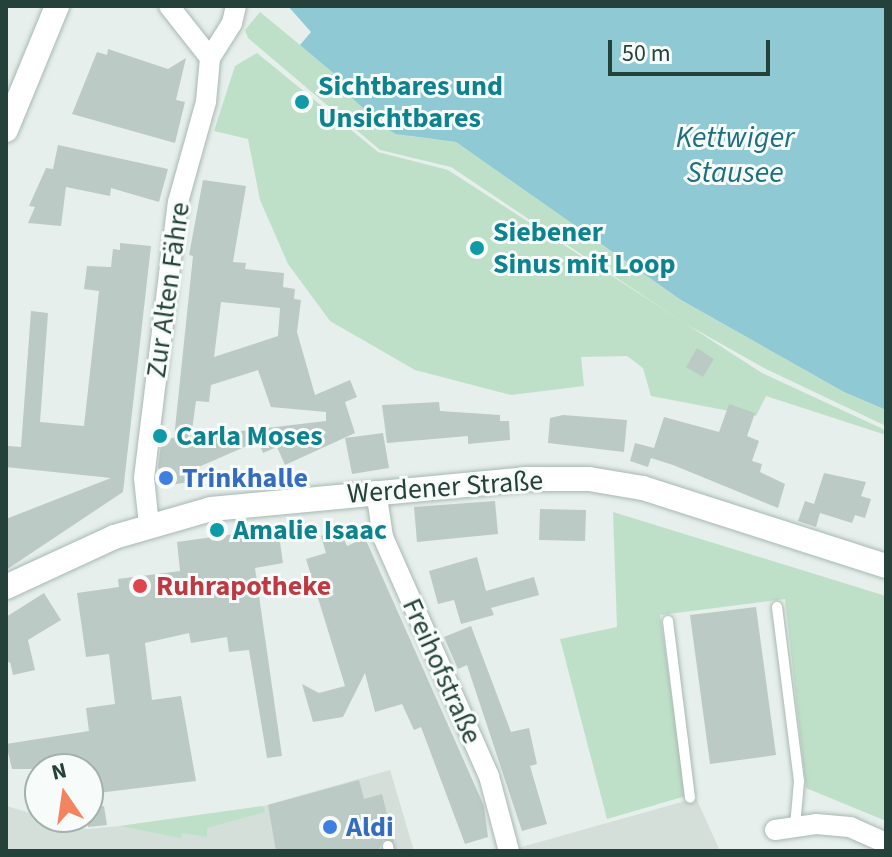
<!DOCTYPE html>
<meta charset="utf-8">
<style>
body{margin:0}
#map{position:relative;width:892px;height:857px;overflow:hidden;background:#e6efeb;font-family:"Source Sans 3",sans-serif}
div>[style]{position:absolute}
.built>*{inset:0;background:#d4dfda}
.green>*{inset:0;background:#bfe0c8}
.water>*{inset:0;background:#8ec9d4}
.building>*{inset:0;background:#bbcac4}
.roads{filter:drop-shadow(0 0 2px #a8b8b2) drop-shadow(0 0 2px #a8b8b2)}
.lane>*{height:10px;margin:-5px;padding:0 5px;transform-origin:5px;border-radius:5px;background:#fff}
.street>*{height:20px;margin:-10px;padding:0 10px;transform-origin:10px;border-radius:10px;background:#fff}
.secondary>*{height:24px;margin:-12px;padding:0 12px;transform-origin:12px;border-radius:12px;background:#fff}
.dots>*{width:22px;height:22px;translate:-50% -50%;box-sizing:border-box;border:4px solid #f7fbf9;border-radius:50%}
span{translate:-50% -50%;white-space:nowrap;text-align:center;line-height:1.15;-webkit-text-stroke:6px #f7fbf9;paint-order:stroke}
.culture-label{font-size:28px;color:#0d838f;font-weight:700}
.left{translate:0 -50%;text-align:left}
.street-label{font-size:28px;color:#24423a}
.shop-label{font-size:28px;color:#366cbe;font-weight:700}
.health-label{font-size:28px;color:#be3a42;font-weight:700}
.water-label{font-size:30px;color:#1c6f80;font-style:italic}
.frame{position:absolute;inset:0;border:8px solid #24423a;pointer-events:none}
.north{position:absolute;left:24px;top:753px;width:80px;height:80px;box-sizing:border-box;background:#f7fbf9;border:2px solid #a3b1ad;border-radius:50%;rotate:347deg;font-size:22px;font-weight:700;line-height:32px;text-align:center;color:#24423a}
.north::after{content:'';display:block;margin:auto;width:28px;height:36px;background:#f4845f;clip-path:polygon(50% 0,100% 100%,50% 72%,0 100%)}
.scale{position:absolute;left:608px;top:40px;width:162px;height:36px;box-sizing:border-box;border:4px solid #24423a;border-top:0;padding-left:10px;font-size:24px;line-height:28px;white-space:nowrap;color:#24423a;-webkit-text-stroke:6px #f7fbf9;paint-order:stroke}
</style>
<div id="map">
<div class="built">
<div style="clip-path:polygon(390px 770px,414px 851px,6px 851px,6px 806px,87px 829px,120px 826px,263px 806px)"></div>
<div style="clip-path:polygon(696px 798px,720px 851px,519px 851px,518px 848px)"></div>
</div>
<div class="green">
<div style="clip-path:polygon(260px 12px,351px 87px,346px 91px,410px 136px,456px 142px,681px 300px,844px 392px,886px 410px,886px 426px,766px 369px,684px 323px,451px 167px,380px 150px,248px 38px,245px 30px)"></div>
<div style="clip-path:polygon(257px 53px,378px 152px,448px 170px,762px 373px,883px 429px,886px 435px,766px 396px,756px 416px,651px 396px,643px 368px,627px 356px,581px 357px,584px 386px,511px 395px,415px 370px,330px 321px,288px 264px,260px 200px,248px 139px,214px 131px,235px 66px)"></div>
<div style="clip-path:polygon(613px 512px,886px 596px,886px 821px,806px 788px,785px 599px,660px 615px,686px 796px,607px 819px,560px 639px,617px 627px)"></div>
<div style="clip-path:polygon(263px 806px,265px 812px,207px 828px,207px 837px,182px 833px,180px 838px,120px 826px)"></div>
</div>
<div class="water">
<div style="clip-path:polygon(288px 6px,886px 6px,886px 410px,844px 392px,681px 300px,456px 142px,396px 134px,382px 126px,346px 92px,350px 87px,300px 45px,311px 32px)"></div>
</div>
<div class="building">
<div style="clip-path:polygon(108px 49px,168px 69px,186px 58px,176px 100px,185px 102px,175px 143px,72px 114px,97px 52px,107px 55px)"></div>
<div style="clip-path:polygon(58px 145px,168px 169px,159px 202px,111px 188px,110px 196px,66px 187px,61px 226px,28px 223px,35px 207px,29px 206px,46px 168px,53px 169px)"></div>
<div style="clip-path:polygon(evenodd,203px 180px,246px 186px,233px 262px,246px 263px,245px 269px,284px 273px,283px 287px,295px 289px,294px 299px,301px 300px,297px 332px,315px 395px,350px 380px,357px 397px,345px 402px,355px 433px,285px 465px,277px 447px,263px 453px,258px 441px,194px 469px,195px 481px,165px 486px,158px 467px,162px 437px,174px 438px,193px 256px,189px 255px,203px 180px,221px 302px,280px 308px,278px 336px,214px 357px,221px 302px,203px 180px,258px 370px,271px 407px,326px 412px,326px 421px,225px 433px,202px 444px,201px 436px,191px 437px,196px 401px,209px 402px,211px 385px,258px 370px)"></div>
<div style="clip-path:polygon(120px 243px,151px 246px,123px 492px,6px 570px,6px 519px,111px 478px,6px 467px,8px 446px,21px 447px,31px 311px,48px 313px,40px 422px,84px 426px,99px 291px,84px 289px,87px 266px,111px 267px,113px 249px,120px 250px)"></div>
<div style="clip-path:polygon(697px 348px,714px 359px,703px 377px,686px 367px)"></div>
<div style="clip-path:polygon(439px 402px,440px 411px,500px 415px,500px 421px,509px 421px,510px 440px,468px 444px,468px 436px,387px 443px,382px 405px)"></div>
<div style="clip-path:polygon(729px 404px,755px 413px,747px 436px,759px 441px,752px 461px,762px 464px,760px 472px,785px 484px,778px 508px,673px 465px,651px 458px,648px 467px,630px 461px,635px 443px,654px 448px,664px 417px,719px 432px)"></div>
<div style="clip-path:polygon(563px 415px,627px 420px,624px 452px,548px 443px,550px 418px)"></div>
<div style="clip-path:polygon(383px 433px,389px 468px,352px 474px,345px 438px)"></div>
<div style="clip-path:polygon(824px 473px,866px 482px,861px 496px,871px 499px,865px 518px,855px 515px,852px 523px,820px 513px,816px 527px,798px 521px,805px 501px,814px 504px)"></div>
<div style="clip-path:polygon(495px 501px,498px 534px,417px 542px,414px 507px)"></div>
<div style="clip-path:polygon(540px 509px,586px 510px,585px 541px,539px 540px)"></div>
<div style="clip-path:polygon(278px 528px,283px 563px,255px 568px,282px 756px,267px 758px,249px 650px,229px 652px,227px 637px,191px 643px,189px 633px,145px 643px,152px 700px,181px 696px,196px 781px,98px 793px,95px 769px,12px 769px,6px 744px,89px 731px,86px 708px,115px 704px,109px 654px,86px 657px,77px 593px,119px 587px,118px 579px,180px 571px,177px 542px)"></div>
<div style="clip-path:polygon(339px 528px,347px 546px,365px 538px,484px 806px,488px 837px,465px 844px,421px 727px,414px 730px,402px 704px,375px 712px,365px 673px,343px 717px,313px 722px,302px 684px,319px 693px,345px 686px,306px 559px,326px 553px,321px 536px)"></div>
<div style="clip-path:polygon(477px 557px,486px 591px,534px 577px,539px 595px,491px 608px,494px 615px,461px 624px,454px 600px,438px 604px,429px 571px)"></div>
<div style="clip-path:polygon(44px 593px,61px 620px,28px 640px,35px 670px,13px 675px,10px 662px,6px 663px,6px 617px)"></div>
<div style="clip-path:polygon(756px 607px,776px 755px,710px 764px,690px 615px)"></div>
<div style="clip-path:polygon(471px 626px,511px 732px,529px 728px,537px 764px,530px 766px,547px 824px,522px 831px,467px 665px,458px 669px,444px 637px)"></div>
<div style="clip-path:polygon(359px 780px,364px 799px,382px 794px,394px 842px,383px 840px,378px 851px,276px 851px,268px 805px)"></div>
<div style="clip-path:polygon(104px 806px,107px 825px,88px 827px,88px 808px)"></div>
</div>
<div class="roads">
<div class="lane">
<div style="left:777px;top:607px;width:175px;rotate:82.8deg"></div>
<div style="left:799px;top:781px;width:46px;rotate:95deg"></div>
<div style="left:668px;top:621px;width:178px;rotate:82.9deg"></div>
<div style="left:388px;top:846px;width:5px;rotate:79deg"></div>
</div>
<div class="street">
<div style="left:169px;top:6px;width:66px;rotate:51.7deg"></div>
<div style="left:376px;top:491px;width:47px;rotate:81.3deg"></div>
<div style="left:383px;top:537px;width:261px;rotate:66.1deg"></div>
<div style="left:489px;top:776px;width:78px;rotate:75.1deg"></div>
<div style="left:149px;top:525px;width:47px;rotate:-96.1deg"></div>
<div style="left:144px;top:478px;width:278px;rotate:-83deg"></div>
<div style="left:178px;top:202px;width:104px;rotate:-74.4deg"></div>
<div style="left:206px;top:102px;width:44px;rotate:-84.8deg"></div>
<div style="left:210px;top:58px;width:41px;rotate:-57.8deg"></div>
<div style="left:232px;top:23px;width:17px;rotate:-77deg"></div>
<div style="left:775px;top:830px;width:41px;rotate:-8.3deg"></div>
<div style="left:816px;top:824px;width:34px;rotate:5deg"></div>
<div style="left:850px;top:827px;width:39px;rotate:24deg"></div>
</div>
<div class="secondary">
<div style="left:6px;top:130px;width:134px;rotate:-67.6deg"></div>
<div style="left:6px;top:587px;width:119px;rotate:-24.8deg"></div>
<div style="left:114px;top:537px;width:101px;rotate:-16.1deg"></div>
<div style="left:211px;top:509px;width:316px;rotate:-5.4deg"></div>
<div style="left:526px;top:479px;width:63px"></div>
<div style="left:589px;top:479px;width:55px;rotate:9.5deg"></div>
<div style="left:643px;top:488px;width:255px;rotate:17.8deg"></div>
</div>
</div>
<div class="dots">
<div style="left:302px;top:102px;background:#0f9aa8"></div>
<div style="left:477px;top:248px;background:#0f9aa8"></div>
<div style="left:160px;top:436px;background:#0f9aa8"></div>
<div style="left:166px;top:478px;background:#3f7fe0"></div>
<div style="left:217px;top:530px;background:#0f9aa8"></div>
<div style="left:140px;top:586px;background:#e0444e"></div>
<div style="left:330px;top:827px;background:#3f7fe0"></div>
</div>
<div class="culture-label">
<span class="left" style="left:318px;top:102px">Sichtbares und<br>Unsichtbares</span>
<span class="left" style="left:493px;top:248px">Siebener<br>Sinus mit Loop</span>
<span class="left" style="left:176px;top:436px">Carla Moses</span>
<span class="left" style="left:233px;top:530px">Amalie Isaac</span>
</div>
<div class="street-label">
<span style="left:168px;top:290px;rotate:-82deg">Zur Alten Fähre</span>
<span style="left:445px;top:487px;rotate:-4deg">Werdener Straße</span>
<span style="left:442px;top:671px;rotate:66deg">Freihofstraße</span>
</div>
<div class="shop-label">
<span class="left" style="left:182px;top:478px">Trinkhalle</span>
<span class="left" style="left:346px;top:827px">Aldi</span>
</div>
<div class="health-label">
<span class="left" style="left:156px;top:586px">Ruhrapotheke</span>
</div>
<div class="water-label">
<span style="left:735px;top:155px">Kettwiger<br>Stausee</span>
</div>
<div class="frame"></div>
<div class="north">N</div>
<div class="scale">50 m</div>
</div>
